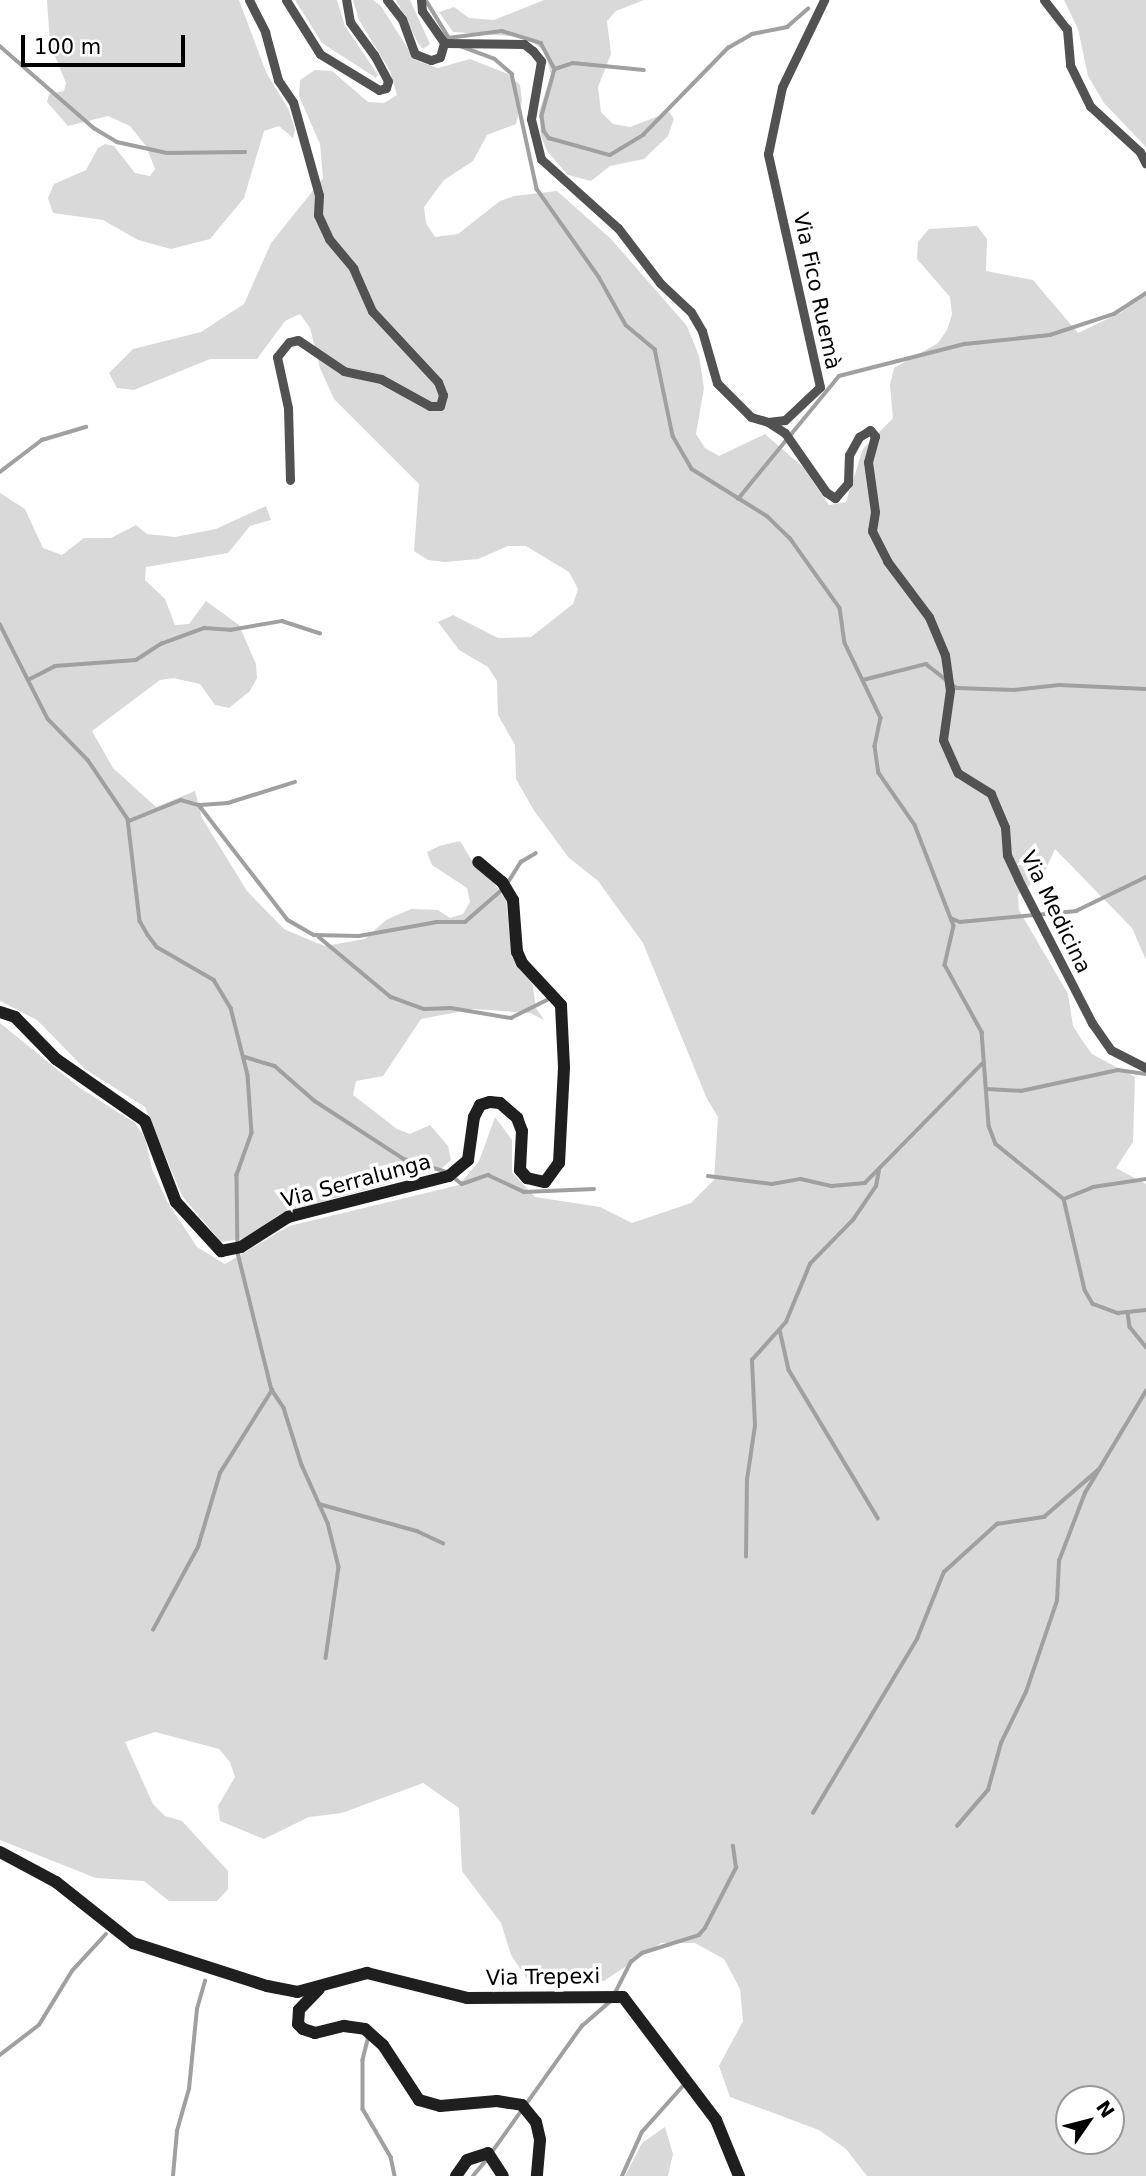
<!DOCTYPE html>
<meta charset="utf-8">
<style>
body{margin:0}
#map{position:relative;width:1146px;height:2176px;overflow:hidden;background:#fff;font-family:"DejaVu Sans",sans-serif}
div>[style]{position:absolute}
.green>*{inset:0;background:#d9d9d9}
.stream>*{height:3.5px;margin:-1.75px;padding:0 1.75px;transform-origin:1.75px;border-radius:1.75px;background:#a0a0a0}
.street>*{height:9px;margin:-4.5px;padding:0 4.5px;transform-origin:4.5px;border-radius:4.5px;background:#525252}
.secondary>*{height:12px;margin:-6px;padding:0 6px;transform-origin:6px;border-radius:6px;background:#1f1f1f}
span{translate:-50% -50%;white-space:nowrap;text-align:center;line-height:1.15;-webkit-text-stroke:7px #fff;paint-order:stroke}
.street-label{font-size:21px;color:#000}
.north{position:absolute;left:1055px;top:2085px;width:70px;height:70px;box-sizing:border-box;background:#fff;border:2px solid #999;border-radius:50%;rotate:55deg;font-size:19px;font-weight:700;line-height:28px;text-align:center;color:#000}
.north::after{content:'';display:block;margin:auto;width:24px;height:32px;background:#000;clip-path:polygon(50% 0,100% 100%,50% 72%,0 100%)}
.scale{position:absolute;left:21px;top:35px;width:164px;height:32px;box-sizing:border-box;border:4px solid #000;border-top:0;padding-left:9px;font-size:21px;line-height:24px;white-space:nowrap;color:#000;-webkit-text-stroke:5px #fff;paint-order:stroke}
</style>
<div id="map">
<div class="green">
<div style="clip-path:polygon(47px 0,239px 0,266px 72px,289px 110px,295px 130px,293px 138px,279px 126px,264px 131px,244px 198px,210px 239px,171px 249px,138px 240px,103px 220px,53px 213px,48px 198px,54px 184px,86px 170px,98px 148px,105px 144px,114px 146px,135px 173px,150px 176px,155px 169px,146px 146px,130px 126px,108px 116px,68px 126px,47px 102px,49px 94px,64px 91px,66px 83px,50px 44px)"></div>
<div style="clip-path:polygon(295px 0,337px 0,345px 26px,378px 75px,376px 78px,322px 43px)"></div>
<div style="clip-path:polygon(evenodd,353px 0,373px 0,381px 6px,415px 60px,438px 68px,470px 59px,508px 74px,520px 85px,522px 101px,516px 124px,487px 135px,473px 161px,444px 180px,424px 207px,426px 223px,435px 237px,458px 234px,500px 201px,514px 196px,557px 191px,611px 239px,687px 326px,699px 356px,704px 388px,696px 434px,705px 448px,719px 456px,765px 434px,803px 467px,829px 505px,846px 502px,863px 449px,893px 418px,890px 385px,894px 368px,938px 343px,947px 330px,952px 314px,950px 297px,917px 259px,918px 242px,929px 229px,977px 226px,987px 239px,986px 271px,1033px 280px,1078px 333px,1122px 312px,1146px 293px,1146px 960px,1132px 928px,1055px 849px,1044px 873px,1018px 895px,1019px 910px,1068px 994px,1073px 1026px,1082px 1040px,1092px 1054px,1135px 1077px,1133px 1142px,1116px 1168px,1146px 1184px,1146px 2176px,867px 2176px,846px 2149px,819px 2130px,730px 2097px,719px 2066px,743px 2021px,740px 1989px,724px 1959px,695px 1943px,661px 1943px,604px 1981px,530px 1983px,511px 1955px,501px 1923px,462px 1871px,459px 1808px,423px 1783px,342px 1813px,309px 1817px,264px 1839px,220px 1821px,218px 1806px,235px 1777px,230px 1762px,219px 1749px,155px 1732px,125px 1742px,153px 1804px,165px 1816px,182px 1821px,228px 1871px,228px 1889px,217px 1901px,169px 1901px,144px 1881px,96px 1878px,0 1840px,0 1023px,80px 1088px,135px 1123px,145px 1138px,152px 1169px,168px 1203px,197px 1247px,225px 1264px,289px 1226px,459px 1185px,479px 1161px,495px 1117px,512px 1140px,512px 1172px,535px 1197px,600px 1207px,632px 1223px,691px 1203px,714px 1180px,718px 1117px,707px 1099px,643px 943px,598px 881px,568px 857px,533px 809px,516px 779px,515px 745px,498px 715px,497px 681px,488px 667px,459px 650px,438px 622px,453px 615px,498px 638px,531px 637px,573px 604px,578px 589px,569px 572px,526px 546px,508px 546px,478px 559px,445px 562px,428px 560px,414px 551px,419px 484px,334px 399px,320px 368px,310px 328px,300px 314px,285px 321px,257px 359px,210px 359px,134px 390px,117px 388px,109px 373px,133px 349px,201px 332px,244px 304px,271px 243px,323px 178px,320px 144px,299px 96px,300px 80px,315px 70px,332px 71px,368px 102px,384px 103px,397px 95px,390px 71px,359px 20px,353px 0,1069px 2099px,1111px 2099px,1111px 2141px,1069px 2141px,1069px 2099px)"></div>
<div style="clip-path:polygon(396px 0,410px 0,430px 44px,423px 49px,418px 43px)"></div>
<div style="clip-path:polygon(544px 0,644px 0,616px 11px,607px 21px,611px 54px,598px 87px,601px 112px,613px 124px,630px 127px,669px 112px,674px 119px,668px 136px,644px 159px,610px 166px,591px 181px,568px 175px,547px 151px,541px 136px,539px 112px,551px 75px,545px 52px,526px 37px,453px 32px,439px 12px,454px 7px,469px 18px,494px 20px)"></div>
<div style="clip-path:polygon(1064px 0,1146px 0,1146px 147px,1104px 103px,1088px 76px,1078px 29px)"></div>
<div style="clip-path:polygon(0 493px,25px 509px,43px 548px,62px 555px,84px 538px,111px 538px,136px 525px,147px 534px,175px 537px,216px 529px,266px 506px,271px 520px,250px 526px,228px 553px,146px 567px,145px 580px,165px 599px,175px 625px,189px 624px,206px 601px,239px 625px,256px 664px,257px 678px,250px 691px,229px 708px,215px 705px,200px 684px,173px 678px,160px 680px,92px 731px,113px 768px,156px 807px,195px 791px,202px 818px,247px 891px,284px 929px,312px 941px,325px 946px,365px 939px,386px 920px,411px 909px,438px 910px,450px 918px,463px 914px,470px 902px,467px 888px,432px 865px,427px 852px,439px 846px,460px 841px,474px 864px,489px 876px,506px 900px,512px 957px,532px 981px,536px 1008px,544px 1020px,530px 1013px,474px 1009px,421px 1019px,383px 1076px,356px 1081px,353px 1095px,397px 1129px,410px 1134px,430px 1125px,448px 1146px,451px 1160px,441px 1169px,282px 1213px,242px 1239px,221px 1242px,182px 1196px,145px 1107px,85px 1069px,37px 1020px,0 1001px)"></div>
<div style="clip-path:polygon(665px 2127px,673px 2154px,668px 2176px,625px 2176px,642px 2143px)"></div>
</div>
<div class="stream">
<div style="left:426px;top:0;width:48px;rotate:58.6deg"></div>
<div style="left:448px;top:38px;width:54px;rotate:-7.4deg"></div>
<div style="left:502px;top:31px;width:41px;rotate:17.1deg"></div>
<div style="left:541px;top:43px;width:30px;rotate:62deg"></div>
<div style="left:555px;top:69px;width:49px;rotate:105.5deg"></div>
<div style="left:542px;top:116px;width:15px;rotate:82deg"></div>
<div style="left:544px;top:131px;width:9px;rotate:54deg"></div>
<div style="left:549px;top:138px;width:63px;rotate:15.6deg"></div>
<div style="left:610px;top:155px;width:39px;rotate:-31deg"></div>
<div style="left:643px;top:135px;width:122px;rotate:-45.7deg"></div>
<div style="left:728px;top:48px;width:28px;rotate:-30deg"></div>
<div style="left:752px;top:34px;width:36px;rotate:-11deg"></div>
<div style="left:787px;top:27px;width:28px;rotate:-41deg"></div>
<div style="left:457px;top:45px;width:40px;rotate:20.2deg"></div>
<div style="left:495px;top:59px;width:23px;rotate:41deg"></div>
<div style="left:512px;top:74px;width:118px;rotate:77.7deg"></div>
<div style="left:537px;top:189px;width:108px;rotate:54.8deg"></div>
<div style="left:599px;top:277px;width:55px;rotate:60.6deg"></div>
<div style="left:626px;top:325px;width:38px;rotate:40deg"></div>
<div style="left:655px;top:349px;width:89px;rotate:78.3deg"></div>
<div style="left:673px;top:436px;width:38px;rotate:60deg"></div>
<div style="left:692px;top:469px;width:89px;rotate:32.1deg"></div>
<div style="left:767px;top:516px;width:32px;rotate:44deg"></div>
<div style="left:790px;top:538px;width:86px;rotate:54.5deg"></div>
<div style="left:840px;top:608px;width:35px;rotate:82deg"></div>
<div style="left:845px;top:643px;width:83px;rotate:64.4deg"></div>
<div style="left:881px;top:718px;width:29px;rotate:102deg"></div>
<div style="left:875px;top:746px;width:27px;rotate:82deg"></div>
<div style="left:879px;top:773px;width:63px;rotate:55.3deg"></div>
<div style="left:915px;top:825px;width:108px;rotate:68.9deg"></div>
<div style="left:954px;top:926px;width:40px;rotate:103deg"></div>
<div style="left:945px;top:965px;width:77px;rotate:61.1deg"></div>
<div style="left:982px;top:1032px;width:94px;rotate:85.7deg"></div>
<div style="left:989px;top:1126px;width:19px;rotate:69deg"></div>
<div style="left:996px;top:1144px;width:87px;rotate:39deg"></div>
<div style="left:1064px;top:1199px;width:93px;rotate:77deg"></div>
<div style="left:1085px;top:1290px;width:16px;rotate:60deg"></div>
<div style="left:1093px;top:1304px;width:27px;rotate:20deg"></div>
<div style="left:1118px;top:1313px;width:28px;rotate:-6deg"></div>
<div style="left:0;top:46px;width:125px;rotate:41.1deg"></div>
<div style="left:94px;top:128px;width:27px;rotate:31deg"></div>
<div style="left:117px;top:142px;width:51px;rotate:12.4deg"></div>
<div style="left:167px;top:153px;width:78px;rotate:-0.7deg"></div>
<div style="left:555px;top:69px;width:19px;rotate:-18deg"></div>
<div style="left:573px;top:63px;width:71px;rotate:5.6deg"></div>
<div style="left:0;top:472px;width:53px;rotate:-37.3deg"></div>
<div style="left:42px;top:440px;width:46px;rotate:-16.5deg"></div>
<div style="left:738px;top:499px;width:159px;rotate:-50.6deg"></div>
<div style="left:839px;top:376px;width:130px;rotate:-14.3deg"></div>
<div style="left:965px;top:344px;width:85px;rotate:-6deg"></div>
<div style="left:1050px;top:335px;width:67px;rotate:-18.2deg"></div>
<div style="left:1114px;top:314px;width:38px;rotate:-33deg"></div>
<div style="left:0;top:624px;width:106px;rotate:63.2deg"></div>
<div style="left:48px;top:719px;width:57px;rotate:45.7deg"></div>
<div style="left:88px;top:760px;width:71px;rotate:55.9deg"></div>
<div style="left:128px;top:819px;width:103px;rotate:83.3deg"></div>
<div style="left:140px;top:921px;width:16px;rotate:60deg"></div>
<div style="left:148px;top:935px;width:15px;rotate:53deg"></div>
<div style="left:157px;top:947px;width:66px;rotate:30.1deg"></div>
<div style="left:214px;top:980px;width:33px;rotate:59deg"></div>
<div style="left:231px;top:1008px;width:69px;rotate:75.8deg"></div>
<div style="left:248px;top:1075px;width:58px;rotate:86.1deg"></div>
<div style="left:252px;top:1133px;width:45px;rotate:109.7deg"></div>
<div style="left:237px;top:1175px;width:78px;rotate:89.3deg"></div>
<div style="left:238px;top:1253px;width:141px;rotate:76.1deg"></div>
<div style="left:272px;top:1390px;width:22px;rotate:56deg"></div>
<div style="left:284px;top:1408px;width:60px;rotate:72.5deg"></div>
<div style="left:302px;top:1465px;width:64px;rotate:65.9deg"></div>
<div style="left:328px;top:1523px;width:45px;rotate:76deg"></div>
<div style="left:339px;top:1567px;width:92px;rotate:98.1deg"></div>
<div style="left:28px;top:680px;width:30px;rotate:-27deg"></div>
<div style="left:55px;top:666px;width:81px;rotate:-4.2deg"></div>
<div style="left:136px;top:660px;width:30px;rotate:-33deg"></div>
<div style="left:161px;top:644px;width:46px;rotate:-20.4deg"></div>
<div style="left:204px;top:628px;width:26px;rotate:4deg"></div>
<div style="left:230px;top:630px;width:53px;rotate:-9.8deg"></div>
<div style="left:282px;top:621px;width:40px;rotate:18deg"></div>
<div style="left:863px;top:680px;width:65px;rotate:-14.3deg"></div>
<div style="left:926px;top:664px;width:39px;rotate:38deg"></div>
<div style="left:957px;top:688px;width:57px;rotate:2deg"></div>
<div style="left:1014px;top:690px;width:45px;rotate:-6.3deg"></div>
<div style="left:1059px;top:685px;width:87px;rotate:2.6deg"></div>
<div style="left:200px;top:805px;width:28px;rotate:-4deg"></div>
<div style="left:228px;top:803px;width:70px;rotate:-17.4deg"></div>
<div style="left:129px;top:821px;width:56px;rotate:-22deg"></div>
<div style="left:181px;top:800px;width:19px;rotate:16deg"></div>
<div style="left:199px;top:805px;width:145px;rotate:52.3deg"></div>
<div style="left:288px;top:920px;width:30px;rotate:30deg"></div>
<div style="left:314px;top:935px;width:45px;rotate:1.3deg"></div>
<div style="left:359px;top:936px;width:79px;rotate:-10.2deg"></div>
<div style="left:437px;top:922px;width:28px"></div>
<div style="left:465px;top:922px;width:49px;rotate:-40.9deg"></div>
<div style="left:507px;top:884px;width:26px;rotate:-58deg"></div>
<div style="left:521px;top:862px;width:17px;rotate:-31deg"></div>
<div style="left:951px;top:918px;width:10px;rotate:24deg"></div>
<div style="left:960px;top:922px;width:117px;rotate:-5.4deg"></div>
<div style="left:1076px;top:911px;width:78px;rotate:-25.9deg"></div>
<div style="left:319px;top:937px;width:94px;rotate:39.8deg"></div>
<div style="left:391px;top:997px;width:35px;rotate:20deg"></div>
<div style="left:424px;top:1009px;width:27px;rotate:-2deg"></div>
<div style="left:451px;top:1008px;width:61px;rotate:9.5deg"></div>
<div style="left:511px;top:1018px;width:42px;rotate:-26.6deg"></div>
<div style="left:245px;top:1057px;width:31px;rotate:17deg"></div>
<div style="left:275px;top:1066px;width:53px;rotate:41.2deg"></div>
<div style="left:315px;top:1101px;width:106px;rotate:33.1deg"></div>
<div style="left:404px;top:1159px;width:45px;rotate:16.8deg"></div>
<div style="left:986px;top:1089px;width:35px;rotate:3deg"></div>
<div style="left:1021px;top:1091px;width:99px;rotate:-12.2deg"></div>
<div style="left:1118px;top:1070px;width:28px;rotate:8deg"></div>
<div style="left:708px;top:1176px;width:64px;rotate:7.1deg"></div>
<div style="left:772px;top:1184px;width:29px;rotate:-10deg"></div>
<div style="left:801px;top:1179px;width:32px;rotate:13deg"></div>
<div style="left:832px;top:1186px;width:33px;rotate:-5deg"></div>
<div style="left:865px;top:1183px;width:167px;rotate:-45.5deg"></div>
<div style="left:453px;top:1177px;width:11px;rotate:38deg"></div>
<div style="left:462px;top:1184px;width:28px;rotate:-19deg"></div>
<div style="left:488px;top:1175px;width:40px;rotate:25deg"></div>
<div style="left:524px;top:1192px;width:70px;rotate:-2.5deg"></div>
<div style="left:1064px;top:1199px;width:31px;rotate:-22deg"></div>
<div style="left:1093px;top:1187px;width:54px;rotate:-8.6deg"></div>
<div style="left:1128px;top:1313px;width:14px;rotate:82deg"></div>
<div style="left:1130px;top:1327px;width:26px;rotate:51deg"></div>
<div style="left:780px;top:1330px;width:41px;rotate:77.3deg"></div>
<div style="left:789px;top:1370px;width:173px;rotate:59deg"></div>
<div style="left:319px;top:1504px;width:102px;rotate:15.4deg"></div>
<div style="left:417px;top:1531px;width:29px;rotate:25deg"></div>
<div style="left:746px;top:1557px;width:77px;rotate:-89.3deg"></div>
<div style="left:747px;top:1480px;width:55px;rotate:-81.6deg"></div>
<div style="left:755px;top:1426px;width:66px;rotate:-92.6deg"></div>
<div style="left:752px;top:1360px;width:51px;rotate:-48.2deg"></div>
<div style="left:786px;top:1322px;width:63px;rotate:-67.5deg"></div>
<div style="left:810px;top:1264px;width:62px;rotate:-45.7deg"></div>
<div style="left:853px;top:1220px;width:41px;rotate:-55.9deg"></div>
<div style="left:876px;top:1186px;width:15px;rotate:-79deg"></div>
<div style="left:153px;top:1630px;width:94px;rotate:-61.5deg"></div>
<div style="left:198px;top:1547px;width:77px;rotate:-73.4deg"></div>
<div style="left:220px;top:1473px;width:98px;rotate:-57.9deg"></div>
<div style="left:813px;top:1813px;width:203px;rotate:-59.1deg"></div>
<div style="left:917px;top:1639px;width:72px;rotate:-68.1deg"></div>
<div style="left:944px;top:1572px;width:72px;rotate:-42.2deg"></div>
<div style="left:997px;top:1524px;width:48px;rotate:-8.5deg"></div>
<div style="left:1044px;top:1517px;width:72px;rotate:-41deg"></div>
<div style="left:957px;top:1826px;width:48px;rotate:-49.3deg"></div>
<div style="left:988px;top:1790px;width:49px;rotate:-74.5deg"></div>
<div style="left:1001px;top:1743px;width:57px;rotate:-63.9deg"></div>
<div style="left:1026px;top:1692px;width:96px;rotate:-71.2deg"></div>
<div style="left:1057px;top:1601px;width:40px;rotate:-87.1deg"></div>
<div style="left:1059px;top:1561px;width:73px;rotate:-69.1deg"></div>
<div style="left:1085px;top:1493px;width:119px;rotate:-59.1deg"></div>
<div style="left:615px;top:1993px;width:35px;rotate:-63deg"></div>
<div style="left:631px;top:1962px;width:14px;rotate:-39deg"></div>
<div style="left:642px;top:1953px;width:60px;rotate:-17.5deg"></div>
<div style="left:699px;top:1935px;width:9px;rotate:-49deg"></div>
<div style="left:705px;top:1928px;width:68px;rotate:-62.7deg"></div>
<div style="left:736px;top:1868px;width:22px;rotate:-98deg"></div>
<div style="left:369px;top:2036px;width:25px;rotate:104deg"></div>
<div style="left:363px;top:2060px;width:49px;rotate:90deg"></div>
<div style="left:363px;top:2109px;width:56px;rotate:59.7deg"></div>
<div style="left:391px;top:2157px;width:19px;rotate:78deg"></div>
<div style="left:0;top:2055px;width:49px;rotate:-37.6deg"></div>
<div style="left:39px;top:2025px;width:63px;rotate:-58.6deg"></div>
<div style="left:72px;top:1971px;width:50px;rotate:-47.4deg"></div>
<div style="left:492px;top:2152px;width:155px;rotate:-54.5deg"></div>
<div style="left:582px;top:2026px;width:40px;rotate:-41deg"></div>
<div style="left:173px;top:2176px;width:45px;rotate:-84.9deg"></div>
<div style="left:177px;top:2131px;width:44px;rotate:-74.1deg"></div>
<div style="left:189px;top:2089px;width:80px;rotate:-84.3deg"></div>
<div style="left:197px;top:2009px;width:29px;rotate:-74deg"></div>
<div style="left:473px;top:2176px;width:23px;rotate:-50deg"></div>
<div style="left:622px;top:2176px;width:48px;rotate:-65.6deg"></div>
<div style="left:642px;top:2132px;width:62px;rotate:-48.3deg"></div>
</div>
<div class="street">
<div style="left:249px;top:0;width:36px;rotate:63deg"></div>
<div style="left:265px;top:32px;width:50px;rotate:74.8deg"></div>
<div style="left:278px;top:80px;width:27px;rotate:56deg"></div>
<div style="left:293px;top:102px;width:97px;rotate:74.4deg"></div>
<div style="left:319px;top:195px;width:20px;rotate:93deg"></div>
<div style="left:318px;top:215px;width:26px;rotate:65deg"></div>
<div style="left:329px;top:239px;width:38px;rotate:50deg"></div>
<div style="left:353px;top:268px;width:47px;rotate:66.2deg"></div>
<div style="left:372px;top:311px;width:97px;rotate:47.1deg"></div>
<div style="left:438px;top:382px;width:14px;rotate:69deg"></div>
<div style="left:443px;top:395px;width:11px;rotate:105deg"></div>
<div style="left:440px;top:406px;width:10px;rotate:180deg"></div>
<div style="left:430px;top:406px;width:56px;rotate:-151.1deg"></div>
<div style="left:381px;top:379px;width:38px;rotate:-168deg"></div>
<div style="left:344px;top:371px;width:55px;rotate:-146deg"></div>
<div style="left:298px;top:340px;width:9px;rotate:167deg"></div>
<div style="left:289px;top:342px;width:19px;rotate:129deg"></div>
<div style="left:277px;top:357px;width:52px;rotate:77.8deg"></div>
<div style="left:288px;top:408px;width:72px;rotate:88.4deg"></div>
<div style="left:286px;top:0;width:64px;rotate:57.8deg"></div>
<div style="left:320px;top:54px;width:69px;rotate:31.4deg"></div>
<div style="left:379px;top:90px;width:7px;rotate:-16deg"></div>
<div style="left:386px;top:88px;width:7px;rotate:-74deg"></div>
<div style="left:388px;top:81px;width:30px;rotate:-118deg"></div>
<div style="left:374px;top:55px;width:41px;rotate:-126deg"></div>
<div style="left:350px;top:22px;width:22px;rotate:-100deg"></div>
<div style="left:387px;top:0;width:24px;rotate:52deg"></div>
<div style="left:402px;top:19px;width:37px;rotate:70deg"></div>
<div style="left:415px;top:54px;width:17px;rotate:21deg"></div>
<div style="left:431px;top:60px;width:9px;rotate:-18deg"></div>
<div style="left:440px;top:57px;width:15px;rotate:-74deg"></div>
<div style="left:421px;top:0;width:11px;rotate:85deg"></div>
<div style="left:422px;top:11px;width:39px;rotate:55deg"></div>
<div style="left:444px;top:43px;width:80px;rotate:0.7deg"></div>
<div style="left:524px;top:44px;width:11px;rotate:38deg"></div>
<div style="left:533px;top:51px;width:13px;rotate:51deg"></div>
<div style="left:541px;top:61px;width:59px;rotate:99.8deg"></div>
<div style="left:531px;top:119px;width:41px;rotate:76deg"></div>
<div style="left:541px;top:159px;width:103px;rotate:41.9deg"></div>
<div style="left:618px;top:228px;width:69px;rotate:52.6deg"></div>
<div style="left:660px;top:283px;width:42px;rotate:43.1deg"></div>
<div style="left:691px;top:312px;width:22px;rotate:60deg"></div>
<div style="left:702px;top:331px;width:54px;rotate:73.9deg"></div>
<div style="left:717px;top:383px;width:48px;rotate:45deg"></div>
<div style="left:751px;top:417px;width:18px;rotate:16deg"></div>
<div style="left:768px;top:422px;width:17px;rotate:-7deg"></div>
<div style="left:785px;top:420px;width:48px;rotate:-43.3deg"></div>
<div style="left:820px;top:387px;width:239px;rotate:-102.6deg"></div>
<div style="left:768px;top:154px;width:68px;rotate:-78.2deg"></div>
<div style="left:782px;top:87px;width:97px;rotate:-64.2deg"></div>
<div style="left:1044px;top:0;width:37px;rotate:52deg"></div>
<div style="left:1067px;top:29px;width:36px;rotate:85deg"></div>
<div style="left:1070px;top:65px;width:46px;rotate:64deg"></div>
<div style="left:1090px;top:106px;width:68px;rotate:42.6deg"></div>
<div style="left:1140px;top:152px;width:13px;rotate:63deg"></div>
<div style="left:768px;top:422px;width:20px;rotate:33deg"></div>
<div style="left:785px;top:433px;width:72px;rotate:55.2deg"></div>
<div style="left:826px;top:492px;width:11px;rotate:34deg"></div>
<div style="left:835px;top:498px;width:20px;rotate:-49deg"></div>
<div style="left:848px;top:483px;width:28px;rotate:-88deg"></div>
<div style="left:849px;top:455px;width:21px;rotate:-61deg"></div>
<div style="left:859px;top:437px;width:13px;rotate:-32deg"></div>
<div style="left:870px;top:430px;width:8px;rotate:50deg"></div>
<div style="left:875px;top:436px;width:27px;rotate:105deg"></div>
<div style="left:868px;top:462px;width:50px;rotate:82deg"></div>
<div style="left:875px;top:512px;width:19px;rotate:99deg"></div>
<div style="left:872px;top:531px;width:34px;rotate:63deg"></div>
<div style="left:887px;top:561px;width:70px;rotate:53.1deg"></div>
<div style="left:929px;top:617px;width:41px;rotate:67.2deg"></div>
<div style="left:945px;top:655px;width:35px;rotate:82deg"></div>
<div style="left:950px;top:690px;width:50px;rotate:98deg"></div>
<div style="left:943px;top:740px;width:36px;rotate:66deg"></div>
<div style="left:958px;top:773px;width:39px;rotate:32deg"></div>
<div style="left:991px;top:794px;width:36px;rotate:67deg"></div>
<div style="left:1005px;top:827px;width:28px;rotate:86deg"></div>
<div style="left:1007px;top:855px;width:26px;rotate:65deg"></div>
<div style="left:1018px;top:879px;width:162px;rotate:62.8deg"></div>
<div style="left:1092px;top:1023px;width:33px;rotate:55deg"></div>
<div style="left:1111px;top:1050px;width:39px;rotate:27deg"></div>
</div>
<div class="secondary">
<div style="left:0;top:1012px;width:16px;rotate:18deg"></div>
<div style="left:15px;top:1017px;width:59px;rotate:45.7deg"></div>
<div style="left:56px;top:1059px;width:108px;rotate:34.9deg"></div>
<div style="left:145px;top:1121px;width:87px;rotate:69.1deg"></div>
<div style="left:176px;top:1202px;width:67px;rotate:47.4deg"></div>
<div style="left:221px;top:1251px;width:20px;rotate:-11deg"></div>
<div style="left:241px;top:1247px;width:56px;rotate:-32.6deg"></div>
<div style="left:288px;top:1217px;width:166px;rotate:-14.3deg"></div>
<div style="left:449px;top:1176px;width:25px;rotate:-40deg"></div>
<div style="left:468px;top:1160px;width:43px;rotate:-82.1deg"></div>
<div style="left:474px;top:1117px;width:13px;rotate:-63deg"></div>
<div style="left:480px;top:1105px;width:10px;rotate:-17deg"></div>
<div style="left:490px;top:1102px;width:10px;rotate:6deg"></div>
<div style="left:500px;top:1103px;width:23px;rotate:41deg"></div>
<div style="left:517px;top:1118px;width:14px;rotate:69deg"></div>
<div style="left:522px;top:1131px;width:39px;rotate:93deg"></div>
<div style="left:520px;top:1170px;width:11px;rotate:49deg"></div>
<div style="left:527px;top:1178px;width:18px;rotate:13deg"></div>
<div style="left:545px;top:1182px;width:24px;rotate:-54deg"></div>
<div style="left:559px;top:1163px;width:96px;rotate:-87deg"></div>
<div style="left:564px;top:1067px;width:62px;rotate:-92.8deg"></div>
<div style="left:561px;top:1005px;width:57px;rotate:-132.9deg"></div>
<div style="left:522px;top:963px;width:12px;rotate:-114deg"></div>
<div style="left:517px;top:952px;width:52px;rotate:-94.4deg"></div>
<div style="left:513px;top:900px;width:21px;rotate:-121deg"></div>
<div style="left:502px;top:882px;width:31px;rotate:-140deg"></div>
<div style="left:0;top:1852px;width:64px;rotate:28.2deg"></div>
<div style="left:56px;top:1882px;width:98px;rotate:38.4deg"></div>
<div style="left:133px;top:1943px;width:141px;rotate:17.8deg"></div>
<div style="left:267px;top:1986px;width:31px;rotate:11deg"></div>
<div style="left:297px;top:1992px;width:73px;rotate:-15.2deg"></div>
<div style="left:367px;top:1973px;width:103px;rotate:14deg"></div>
<div style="left:467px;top:1998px;width:156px;rotate:-0.4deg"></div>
<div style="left:623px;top:1997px;width:154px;rotate:52.9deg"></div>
<div style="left:716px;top:2120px;width:61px;rotate:67.7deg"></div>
<div style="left:319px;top:1989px;width:29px;rotate:134deg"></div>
<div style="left:299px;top:2010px;width:14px;rotate:94deg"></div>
<div style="left:298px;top:2024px;width:7px;rotate:45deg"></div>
<div style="left:303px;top:2029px;width:13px;rotate:18deg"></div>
<div style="left:315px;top:2033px;width:30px;rotate:-14deg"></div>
<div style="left:344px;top:2026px;width:21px;rotate:8deg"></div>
<div style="left:365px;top:2029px;width:24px;rotate:42deg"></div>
<div style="left:383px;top:2045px;width:66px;rotate:56.8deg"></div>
<div style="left:419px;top:2100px;width:22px;rotate:16deg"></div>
<div style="left:440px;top:2106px;width:57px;rotate:-5deg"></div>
<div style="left:497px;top:2101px;width:25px;rotate:9deg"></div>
<div style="left:522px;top:2105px;width:22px;rotate:51deg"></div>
<div style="left:536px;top:2122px;width:18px;rotate:77deg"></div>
<div style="left:540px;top:2140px;width:36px;rotate:95deg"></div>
<div style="left:456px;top:2176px;width:19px;rotate:-55deg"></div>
<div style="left:467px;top:2160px;width:22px;rotate:-18deg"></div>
<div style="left:488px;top:2153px;width:27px;rotate:57deg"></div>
</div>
<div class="street-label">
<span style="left:817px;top:291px;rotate:78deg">Via Fico Ruemà</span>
<span style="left:1056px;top:912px;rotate:64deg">Via Medicina</span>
<span style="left:356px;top:1181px;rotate:-15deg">Via Serralunga</span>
<span style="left:543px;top:1977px;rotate:-1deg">Via Trepexi</span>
</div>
<div class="north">N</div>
<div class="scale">100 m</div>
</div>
